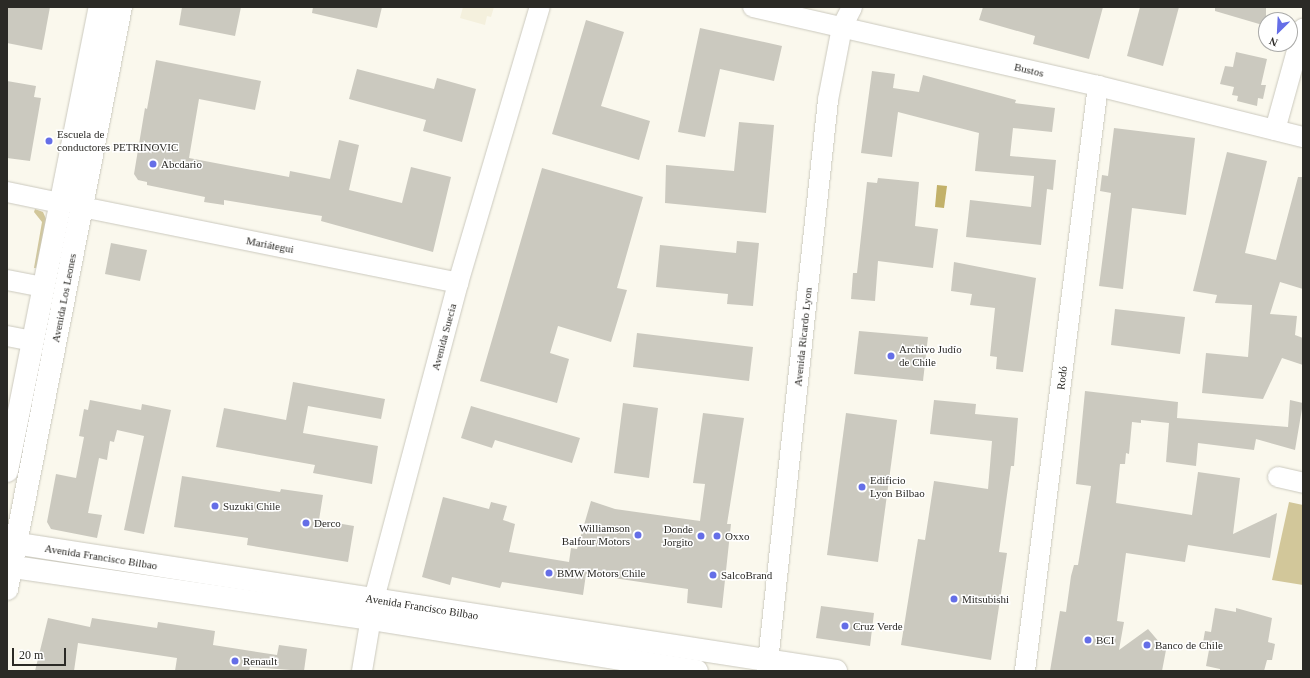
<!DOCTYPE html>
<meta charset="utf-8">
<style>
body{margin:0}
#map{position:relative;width:1310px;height:678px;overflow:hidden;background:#faf8ed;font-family:Georgia,serif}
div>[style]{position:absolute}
.built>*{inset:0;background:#f4f0dd}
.green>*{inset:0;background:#d2c79a}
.water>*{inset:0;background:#c2b169}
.building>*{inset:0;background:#cbc9bf}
.roads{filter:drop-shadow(0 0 1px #cbc9be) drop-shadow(0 0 1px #cbc9be)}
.minor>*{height:20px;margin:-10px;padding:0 10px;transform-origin:10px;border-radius:10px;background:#fff}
.major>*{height:22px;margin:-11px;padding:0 11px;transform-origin:11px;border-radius:11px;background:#fff}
.dots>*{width:11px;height:11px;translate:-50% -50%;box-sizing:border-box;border:2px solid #fff;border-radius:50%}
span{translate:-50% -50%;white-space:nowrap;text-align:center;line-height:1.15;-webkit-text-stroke:3px #fff;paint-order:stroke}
.street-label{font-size:11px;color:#2b2a26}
.poi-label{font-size:11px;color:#2b2a26}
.left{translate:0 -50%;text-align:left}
.right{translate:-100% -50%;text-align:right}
.frame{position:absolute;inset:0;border:8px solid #2b2a26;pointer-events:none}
.north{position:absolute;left:1258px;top:12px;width:40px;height:40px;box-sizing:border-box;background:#fff;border:1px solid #aaaaa8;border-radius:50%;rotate:204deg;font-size:11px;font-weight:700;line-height:16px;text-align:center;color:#2b2a26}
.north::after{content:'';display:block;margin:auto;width:14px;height:18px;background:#656ee7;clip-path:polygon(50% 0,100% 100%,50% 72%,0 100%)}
.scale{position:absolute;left:12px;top:648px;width:54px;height:18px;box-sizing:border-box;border:2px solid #2b2a26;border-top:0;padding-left:5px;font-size:12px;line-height:14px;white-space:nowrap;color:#2b2a26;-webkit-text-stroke:3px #fff;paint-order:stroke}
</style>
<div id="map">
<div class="built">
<div style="clip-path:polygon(463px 7px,494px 7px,491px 17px,487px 16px,485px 25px,460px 18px)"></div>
</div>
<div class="green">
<div style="clip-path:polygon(35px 209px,43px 212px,47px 221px,37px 268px,34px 268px,42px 222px,34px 212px)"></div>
<div style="clip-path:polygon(1289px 502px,1303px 505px,1303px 585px,1272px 580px)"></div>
</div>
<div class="water">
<div style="clip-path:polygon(937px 185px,947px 186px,944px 208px,935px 207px)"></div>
</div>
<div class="building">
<div style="clip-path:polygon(7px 7px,50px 7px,42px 50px,7px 43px)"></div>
<div style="clip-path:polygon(182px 7px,241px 7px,235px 36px,179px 25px)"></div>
<div style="clip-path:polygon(313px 7px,382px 7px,377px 28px,312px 13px)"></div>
<div style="clip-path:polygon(983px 7px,1103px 7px,1089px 59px,1033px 44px,1035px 36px,979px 20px)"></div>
<div style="clip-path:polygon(1140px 7px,1179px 7px,1163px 66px,1127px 56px)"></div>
<div style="clip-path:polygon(1215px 7px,1266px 7px,1266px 26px,1215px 11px)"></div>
<div style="clip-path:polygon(586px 20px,624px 32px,601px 106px,650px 121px,639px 160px,552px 134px)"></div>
<div style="clip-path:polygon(700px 28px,782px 46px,774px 81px,720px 69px,705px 137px,678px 132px)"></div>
<div style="clip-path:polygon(1236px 52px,1267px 59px,1261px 85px,1266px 85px,1263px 99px,1258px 98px,1257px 106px,1237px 101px,1238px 96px,1232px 95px,1234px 87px,1220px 84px,1225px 66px,1233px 67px)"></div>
<div style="clip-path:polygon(156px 60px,261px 81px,255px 110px,199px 99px,189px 158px,289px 177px,290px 171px,330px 179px,339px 140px,359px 145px,349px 190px,402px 203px,411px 167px,451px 177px,433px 252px,321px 221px,322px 216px,224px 200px,224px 205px,204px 202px,205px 197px,147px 185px,147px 182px,138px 180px,134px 174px,145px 108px,147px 109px)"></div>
<div style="clip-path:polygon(357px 69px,434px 89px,437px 78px,476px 89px,462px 142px,423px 131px,426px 120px,349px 99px)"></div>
<div style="clip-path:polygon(872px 71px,895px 74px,893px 88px,919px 92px,923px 75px,1016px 100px,1015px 103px,1055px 108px,1052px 132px,1013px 128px,1010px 156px,1056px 160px,1053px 190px,1047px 189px,1041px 245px,966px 237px,970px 200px,1031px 207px,1034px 176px,975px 171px,979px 133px,898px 112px,892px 157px,861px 153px)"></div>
<div style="clip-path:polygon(7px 81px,36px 86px,34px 97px,41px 98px,30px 161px,7px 158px)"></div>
<div style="clip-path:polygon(739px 122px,774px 125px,766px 213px,665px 203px,666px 165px,734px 171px)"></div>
<div style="clip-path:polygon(1114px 128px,1195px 138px,1186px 215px,1132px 208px,1123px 289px,1099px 286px,1111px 193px,1100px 191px,1102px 175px,1108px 176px)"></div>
<div style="clip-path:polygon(1227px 152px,1267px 161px,1245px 253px,1276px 260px,1298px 177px,1303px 177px,1303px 289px,1280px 282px,1270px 314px,1297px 316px,1295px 335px,1303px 338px,1303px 365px,1282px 358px,1263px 399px,1202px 393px,1206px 353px,1248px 357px,1252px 305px,1215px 303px,1217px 295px,1193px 291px)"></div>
<div style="clip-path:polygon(542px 168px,643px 197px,617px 288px,627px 290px,611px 342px,558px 326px,550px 353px,569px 359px,557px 403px,480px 381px)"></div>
<div style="clip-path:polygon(878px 178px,919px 182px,915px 226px,938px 229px,933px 268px,878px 261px,875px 301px,851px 299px,853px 273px,857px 273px,867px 182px,877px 183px)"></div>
<div style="clip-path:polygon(737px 241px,759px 243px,753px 306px,727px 304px,728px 294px,656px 287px,660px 245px,736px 253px)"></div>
<div style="clip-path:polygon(111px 243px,147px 250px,140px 281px,105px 274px)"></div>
<div style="clip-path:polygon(954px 262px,1036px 278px,1023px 372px,996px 369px,997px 357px,990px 356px,995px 308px,970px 305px,972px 294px,951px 291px)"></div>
<div style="clip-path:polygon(1115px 309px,1185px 317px,1180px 354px,1111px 345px)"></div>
<div style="clip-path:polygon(859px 331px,928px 337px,923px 381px,854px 374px)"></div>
<div style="clip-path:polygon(637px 333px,753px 347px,749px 381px,633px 367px)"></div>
<div style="clip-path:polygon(293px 382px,385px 399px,381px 419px,308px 406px,303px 433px,378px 446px,372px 484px,313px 473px,315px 465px,216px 447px,224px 408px,286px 420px)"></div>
<div style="clip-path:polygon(1085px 391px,1178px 402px,1177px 418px,1288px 427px,1290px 400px,1303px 403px,1295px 450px,1256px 439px,1254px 450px,1198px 443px,1196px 466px,1166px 462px,1169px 423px,1141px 420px,1141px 423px,1132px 422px,1129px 454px,1126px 453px,1125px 464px,1120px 464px,1116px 503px,1192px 515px,1198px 472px,1240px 478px,1233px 534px,1277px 513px,1270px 558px,1188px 545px,1185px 562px,1126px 553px,1117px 621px,1124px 622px,1119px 650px,1148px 629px,1166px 650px,1162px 671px,1050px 671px,1060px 611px,1066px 612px,1071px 576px,1074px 565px,1078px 565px,1091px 486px,1076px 484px)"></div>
<div style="clip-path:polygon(90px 400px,141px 410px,142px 404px,171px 410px,144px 534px,124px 530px,144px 436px,117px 430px,114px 442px,110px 441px,107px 460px,99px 458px,88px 513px,102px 515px,97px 538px,51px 529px,47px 522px,56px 474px,76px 478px,84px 437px,79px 436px,84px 409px,88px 410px)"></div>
<div style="clip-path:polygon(934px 400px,976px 404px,975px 414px,1018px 418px,1014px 466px,1011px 466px,999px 552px,1007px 553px,991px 660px,901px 645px,918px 539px,925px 540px,934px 481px,988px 489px,992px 441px,930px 434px)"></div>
<div style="clip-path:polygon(623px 403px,658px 408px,649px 478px,614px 473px)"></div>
<div style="clip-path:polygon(471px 406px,580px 438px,572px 463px,495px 440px,492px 448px,461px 438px)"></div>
<div style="clip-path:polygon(703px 413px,744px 418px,727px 524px,731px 524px,722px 608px,687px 603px,688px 589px,586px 574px,583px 595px,502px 582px,500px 588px,452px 577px,450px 585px,422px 577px,443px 497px,489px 509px,491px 502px,507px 506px,503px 520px,515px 524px,509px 552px,569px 562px,571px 548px,577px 549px,591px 501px,615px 509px,700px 521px,705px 484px,693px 483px)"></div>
<div style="clip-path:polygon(846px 413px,897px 420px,878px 562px,827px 555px)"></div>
<div style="clip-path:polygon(182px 476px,280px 492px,281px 489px,323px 495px,319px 520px,354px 526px,348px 562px,247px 545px,248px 538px,174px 527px)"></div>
<div style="clip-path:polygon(821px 606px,874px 613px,870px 646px,816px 638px)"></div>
<div style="clip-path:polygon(1215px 608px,1236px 612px,1236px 608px,1272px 618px,1268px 642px,1275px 644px,1272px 660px,1267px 660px,1264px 671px,1220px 671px,1220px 669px,1206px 666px,1209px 650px,1202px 648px,1205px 631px,1211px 632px)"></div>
<div style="clip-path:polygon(48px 618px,90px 627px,92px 618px,157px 628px,158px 622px,215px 631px,213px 645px,277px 655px,279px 645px,307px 649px,304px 671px,250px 667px,249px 671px,175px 671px,177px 658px,78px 643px,74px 671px,35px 671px)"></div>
</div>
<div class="roads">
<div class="minor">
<div style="left:753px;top:7px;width:354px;rotate:12.9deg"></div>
<div style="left:1098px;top:86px;width:211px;rotate:14deg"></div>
<div style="left:1275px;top:130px;width:105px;rotate:-74.5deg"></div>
<div style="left:7px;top:192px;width:54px;rotate:11.7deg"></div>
<div style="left:82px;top:207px;width:384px;rotate:11.4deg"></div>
<div style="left:7px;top:280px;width:38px;rotate:11deg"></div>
<div style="left:7px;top:336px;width:26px;rotate:11deg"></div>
<div style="left:1278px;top:477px;width:26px;rotate:13deg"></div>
<div style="left:362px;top:671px;width:73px;rotate:-80.5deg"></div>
<div style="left:374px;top:599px;width:327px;rotate:-75.1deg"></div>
<div style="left:458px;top:283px;width:288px;rotate:-73.5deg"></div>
<div style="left:767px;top:671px;width:574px;rotate:-83.9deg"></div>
<div style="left:828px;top:100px;width:74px;rotate:-79.1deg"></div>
<div style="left:842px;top:27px;width:22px;rotate:-63deg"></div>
<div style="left:1025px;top:671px;width:590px;rotate:-82.89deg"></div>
</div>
<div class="major">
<div style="left:7px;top:471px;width:473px;rotate:-78.7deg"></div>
<div style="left:7px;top:542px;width:839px;rotate:8.84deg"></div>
<div style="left:7px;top:566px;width:368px;rotate:8.3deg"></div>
<div style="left:371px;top:619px;width:330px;rotate:9.1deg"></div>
<div style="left:7px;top:589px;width:593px;rotate:-78.92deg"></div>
</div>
</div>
<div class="dots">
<div style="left:49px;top:141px;background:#656ee7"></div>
<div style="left:153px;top:164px;background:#656ee7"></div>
<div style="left:891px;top:356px;background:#656ee7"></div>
<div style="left:862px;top:487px;background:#656ee7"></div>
<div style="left:215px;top:506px;background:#656ee7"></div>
<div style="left:306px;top:523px;background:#656ee7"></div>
<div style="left:638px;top:535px;background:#656ee7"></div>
<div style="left:701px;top:536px;background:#656ee7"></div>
<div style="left:717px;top:536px;background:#656ee7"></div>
<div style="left:549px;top:573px;background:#656ee7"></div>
<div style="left:713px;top:575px;background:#656ee7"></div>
<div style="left:954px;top:599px;background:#656ee7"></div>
<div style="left:845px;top:626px;background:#656ee7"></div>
<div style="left:1088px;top:640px;background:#656ee7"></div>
<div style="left:1147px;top:645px;background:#656ee7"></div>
<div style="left:235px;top:661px;background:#656ee7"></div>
</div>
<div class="street-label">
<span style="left:1029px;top:70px;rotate:13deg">Bustos</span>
<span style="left:270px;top:245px;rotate:11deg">Mariátegui</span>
<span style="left:64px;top:298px;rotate:-79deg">Avenida Los Leones</span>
<span style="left:444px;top:337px;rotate:-75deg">Avenida Suecia</span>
<span style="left:803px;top:337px;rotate:-84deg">Avenida Ricardo Lyon</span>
<span style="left:1062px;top:378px;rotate:-83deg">Rodó</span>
<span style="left:101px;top:557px;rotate:9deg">Avenida Francisco Bilbao</span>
<span style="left:422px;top:607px;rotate:9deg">Avenida Francisco Bilbao</span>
</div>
<div class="poi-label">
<span class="left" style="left:57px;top:141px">Escuela de<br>conductores PETRINOVIC</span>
<span class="left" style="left:161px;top:164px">Abcdario</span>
<span class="left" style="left:899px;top:356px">Archivo Judío<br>de Chile</span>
<span class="left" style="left:870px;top:487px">Edificio<br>Lyon Bilbao</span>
<span class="left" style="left:223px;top:506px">Suzuki Chile</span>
<span class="left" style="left:314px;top:523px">Derco</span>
<span class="right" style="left:630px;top:535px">Williamson<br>Balfour Motors</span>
<span class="right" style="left:693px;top:536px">Donde<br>Jorgito</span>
<span class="left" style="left:725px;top:536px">Oxxo</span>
<span class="left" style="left:557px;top:573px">BMW Motors Chile</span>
<span class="left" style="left:721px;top:575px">SalcoBrand</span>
<span class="left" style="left:962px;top:599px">Mitsubishi</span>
<span class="left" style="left:853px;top:626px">Cruz Verde</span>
<span class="left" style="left:1096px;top:640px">BCI</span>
<span class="left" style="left:1155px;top:645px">Banco de Chile</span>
<span class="left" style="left:243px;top:661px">Renault</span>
</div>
<div class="frame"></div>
<div class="north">N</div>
<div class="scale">20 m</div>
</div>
